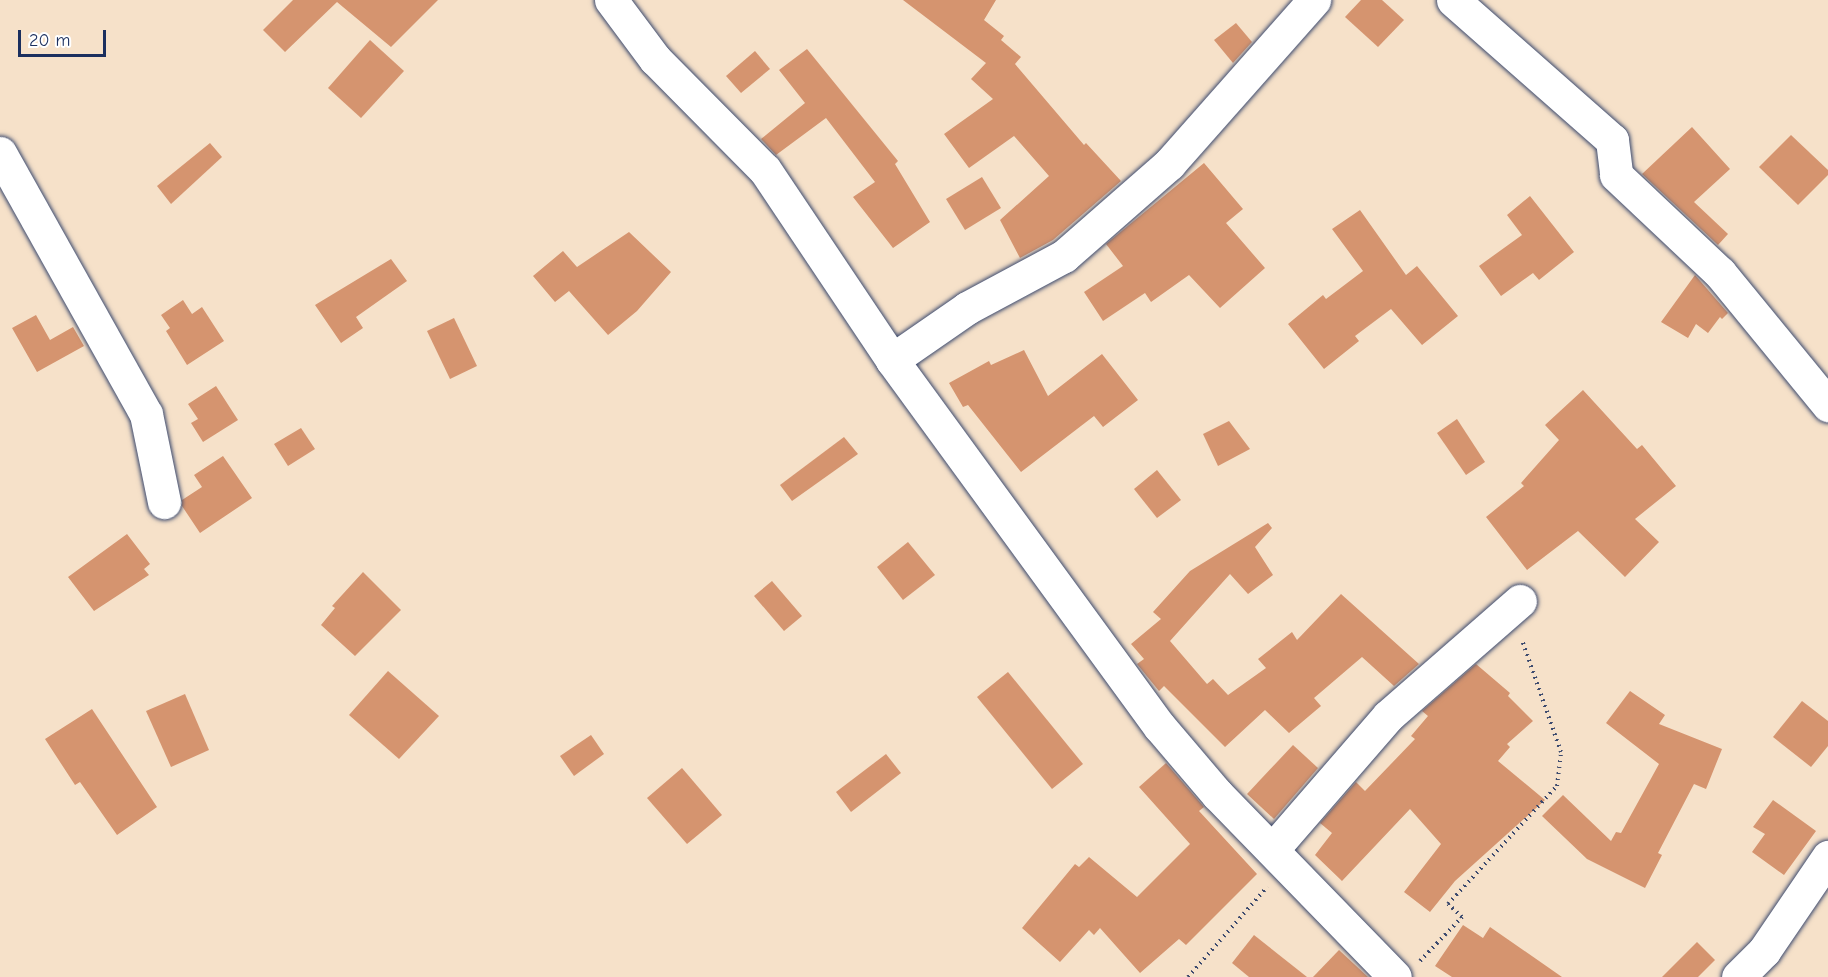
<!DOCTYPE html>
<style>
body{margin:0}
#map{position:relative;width:1828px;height:977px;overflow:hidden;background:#f6e1c9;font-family:"Comic Neue",sans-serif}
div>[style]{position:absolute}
.building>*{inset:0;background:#d5946f}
.path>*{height:4px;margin-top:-2px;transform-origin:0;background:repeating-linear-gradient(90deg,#3c4a6e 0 1.5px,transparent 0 6px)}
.roads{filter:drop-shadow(0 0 2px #3c4a6e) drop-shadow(0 0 2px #3c4a6e)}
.minor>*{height:33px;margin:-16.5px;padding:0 16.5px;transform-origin:16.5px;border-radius:16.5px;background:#fff}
span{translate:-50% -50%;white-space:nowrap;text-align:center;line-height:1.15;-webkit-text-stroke:4.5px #fff;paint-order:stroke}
.scale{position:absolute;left:18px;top:30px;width:88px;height:27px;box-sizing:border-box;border:3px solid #1b2f5e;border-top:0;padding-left:8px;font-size:18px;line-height:21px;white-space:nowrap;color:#1b2f5e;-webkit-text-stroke:4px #fff;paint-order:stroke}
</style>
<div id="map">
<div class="building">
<div style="clip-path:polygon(293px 0,438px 0,391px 47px,337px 2px,285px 52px,263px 30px)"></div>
<div style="clip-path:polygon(903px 0,996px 0,984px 20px,1004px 36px,1001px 40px,1021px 57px,1015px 64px,1084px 145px,1086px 143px,1121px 181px,1053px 240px,1020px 258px,1000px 220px,1049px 176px,1014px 136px,969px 168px,944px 134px,993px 99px,971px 79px,986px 63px)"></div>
<div style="clip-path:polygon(1361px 0,1382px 0,1404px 20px,1378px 47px,1345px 17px)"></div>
<div style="clip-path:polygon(1236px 23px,1252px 42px,1233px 63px,1214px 40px)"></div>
<div style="clip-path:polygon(370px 40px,404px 71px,361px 118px,328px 88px)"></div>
<div style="clip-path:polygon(807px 49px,898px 161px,895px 164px,930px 222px,893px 248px,853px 197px,875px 182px,826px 118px,776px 155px,761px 139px,805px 103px,779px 70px)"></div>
<div style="clip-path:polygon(755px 51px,770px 69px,741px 93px,726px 76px)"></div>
<div style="clip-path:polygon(1692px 127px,1730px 169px,1694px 202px,1728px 234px,1718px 245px,1642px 174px)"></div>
<div style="clip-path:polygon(1791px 135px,1828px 170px,1828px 175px,1798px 205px,1759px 167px)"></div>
<div style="clip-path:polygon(210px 143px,222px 157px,171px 204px,157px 186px)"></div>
<div style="clip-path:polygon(1204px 163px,1243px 209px,1226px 223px,1265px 268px,1220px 308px,1189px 275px,1151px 302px,1145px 293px,1103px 321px,1084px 292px,1123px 266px,1106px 244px)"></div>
<div style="clip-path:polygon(982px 177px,1001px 208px,965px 230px,946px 199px)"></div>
<div style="clip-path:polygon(1530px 196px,1574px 252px,1539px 280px,1533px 273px,1501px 296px,1479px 266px,1522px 235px,1507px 215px)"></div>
<div style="clip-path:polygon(1360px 210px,1406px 275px,1417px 266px,1458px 316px,1422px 345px,1391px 309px,1355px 336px,1359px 341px,1324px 369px,1288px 324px,1323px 295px,1326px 299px,1363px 271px,1332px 229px)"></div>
<div style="clip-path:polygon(629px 232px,671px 272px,637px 311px,608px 335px,569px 291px,555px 302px,533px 276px,563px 251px,577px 267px)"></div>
<div style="clip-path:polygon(391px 259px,407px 281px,356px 317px,363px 328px,341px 343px,315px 305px)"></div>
<div style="clip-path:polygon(1695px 275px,1728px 313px,1722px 319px,1720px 317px,1708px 333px,1696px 324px,1688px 338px,1661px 322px)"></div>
<div style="clip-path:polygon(183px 300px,192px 314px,202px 307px,224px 341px,187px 365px,166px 331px,170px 328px,161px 315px)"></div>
<div style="clip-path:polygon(36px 315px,50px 340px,73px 327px,84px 346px,37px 372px,12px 328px)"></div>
<div style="clip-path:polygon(454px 318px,477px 366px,450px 379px,427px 331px)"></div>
<div style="clip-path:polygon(1024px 350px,1048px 396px,1102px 354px,1138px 400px,1103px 427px,1094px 416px,1021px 472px,968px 405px,963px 407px,949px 383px,989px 361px,991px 365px)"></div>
<div style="clip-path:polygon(216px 386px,238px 420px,203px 442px,191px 423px,198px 419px,188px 404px)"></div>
<div style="clip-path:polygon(1583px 390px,1637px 449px,1642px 445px,1676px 486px,1635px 519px,1659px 542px,1625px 577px,1578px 531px,1527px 570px,1486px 517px,1524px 486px,1521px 483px,1559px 440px,1545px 425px)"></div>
<div style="clip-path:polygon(1457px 419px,1485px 462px,1466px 475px,1437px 433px)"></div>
<div style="clip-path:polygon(1229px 421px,1250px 449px,1218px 466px,1203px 434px)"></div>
<div style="clip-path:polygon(301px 428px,315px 449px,288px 466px,274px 444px)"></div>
<div style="clip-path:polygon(844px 437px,858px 454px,792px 501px,780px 485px)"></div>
<div style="clip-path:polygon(223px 456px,252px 498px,200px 533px,182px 506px,182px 500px,202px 487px,194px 475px)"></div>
<div style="clip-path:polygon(1157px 470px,1181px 500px,1157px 518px,1134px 489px)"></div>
<div style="clip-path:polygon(1268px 523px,1272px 528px,1255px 547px,1273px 575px,1248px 594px,1230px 574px,1170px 641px,1207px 684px,1213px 679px,1228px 695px,1266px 668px,1258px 659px,1292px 632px,1297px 640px,1341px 594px,1419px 664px,1394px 686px,1362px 657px,1314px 698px,1321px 706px,1289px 733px,1265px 710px,1225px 747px,1164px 686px,1159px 691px,1137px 664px,1144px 659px,1131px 644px,1161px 619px,1153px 612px,1190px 571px)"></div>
<div style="clip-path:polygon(127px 534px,150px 564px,144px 569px,149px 575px,94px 611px,68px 577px)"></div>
<div style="clip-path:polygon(908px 542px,935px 575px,903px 600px,877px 567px)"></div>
<div style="clip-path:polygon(363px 572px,401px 610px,355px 656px,321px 625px,335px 608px,332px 606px)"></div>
<div style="clip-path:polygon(772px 581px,802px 616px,784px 631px,754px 596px)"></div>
<div style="clip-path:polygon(1476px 664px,1510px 693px,1508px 696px,1533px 721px,1507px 744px,1510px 747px,1498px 761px,1545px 800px,1455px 881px,1430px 912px,1404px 892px,1441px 844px,1410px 809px,1342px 881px,1315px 855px,1332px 833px,1320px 823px,1356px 782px,1365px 791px,1415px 739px,1411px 736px,1428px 716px,1422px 711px)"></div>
<div style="clip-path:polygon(388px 671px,439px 716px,399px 759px,349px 715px)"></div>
<div style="clip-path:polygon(1008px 672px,1083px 764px,1052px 789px,977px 697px)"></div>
<div style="clip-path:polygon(1630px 691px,1665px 715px,1659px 724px,1722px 749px,1706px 789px,1694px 784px,1658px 853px,1662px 855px,1645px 888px,1587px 859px,1542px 816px,1563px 795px,1611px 841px,1616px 832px,1621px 833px,1659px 764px,1606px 723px)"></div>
<div style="clip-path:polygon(185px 694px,209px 750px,171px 767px,146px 711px)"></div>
<div style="clip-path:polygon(1802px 701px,1828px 721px,1828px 746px,1811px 767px,1773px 737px)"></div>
<div style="clip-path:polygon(92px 709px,157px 807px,117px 835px,80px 782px,75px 785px,45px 739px)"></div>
<div style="clip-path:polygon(591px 735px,604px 754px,574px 776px,560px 756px)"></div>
<div style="clip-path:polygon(1293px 745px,1318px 768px,1274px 819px,1247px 794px)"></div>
<div style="clip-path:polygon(886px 754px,901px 773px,851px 812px,836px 792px)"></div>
<div style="clip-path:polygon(1166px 763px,1204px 807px,1199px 811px,1257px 874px,1186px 945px,1179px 939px,1140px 973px,1100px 928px,1094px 935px,1089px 930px,1060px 962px,1022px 928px,1075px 864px,1079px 867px,1089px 857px,1137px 897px,1190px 844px,1139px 787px)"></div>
<div style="clip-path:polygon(682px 768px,722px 815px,687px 844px,647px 798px)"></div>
<div style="clip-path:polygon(1773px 800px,1816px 831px,1784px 875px,1752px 852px,1765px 834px,1753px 827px)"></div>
<div style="clip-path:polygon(1463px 925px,1483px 938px,1490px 927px,1562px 977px,1452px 977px,1435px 966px)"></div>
<div style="clip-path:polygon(1254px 935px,1307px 977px,1249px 977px,1232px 963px)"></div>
<div style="clip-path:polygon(1697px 942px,1715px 960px,1698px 977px,1662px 977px)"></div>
<div style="clip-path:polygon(1339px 950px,1368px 977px,1313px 977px)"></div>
</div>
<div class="path">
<div style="left:1420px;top:961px;width:61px;rotate:-46.3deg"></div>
<div style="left:1462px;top:917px;width:19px;rotate:-137deg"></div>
<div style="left:1448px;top:904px;width:161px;rotate:-47.3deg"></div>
<div style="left:1557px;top:786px;width:34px;rotate:-83deg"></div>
<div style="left:1561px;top:752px;width:119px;rotate:-109.2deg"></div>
<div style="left:1188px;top:977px;width:120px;rotate:-48.7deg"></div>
</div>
<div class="roads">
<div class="minor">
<div style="left:611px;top:0;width:74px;rotate:53.3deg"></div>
<div style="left:655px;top:59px;width:156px;rotate:45.3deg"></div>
<div style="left:765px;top:170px;width:229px;rotate:56.2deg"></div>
<div style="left:892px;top:360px;width:454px;rotate:53.9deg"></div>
<div style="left:1160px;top:727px;width:88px;rotate:49.6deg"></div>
<div style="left:1217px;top:794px;width:255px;rotate:45.8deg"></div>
<div style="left:1453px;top:0;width:212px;rotate:41.4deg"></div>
<div style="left:1612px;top:140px;width:35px;rotate:83deg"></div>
<div style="left:1616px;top:175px;width:143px;rotate:43.3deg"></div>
<div style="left:1720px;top:273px;width:171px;rotate:50.7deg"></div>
<div style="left:0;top:153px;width:299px;rotate:60.8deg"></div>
<div style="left:146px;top:414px;width:90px;rotate:78.4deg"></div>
<div style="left:892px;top:360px;width:91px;rotate:-34.7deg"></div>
<div style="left:967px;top:308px;width:110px;rotate:-28.2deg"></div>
<div style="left:1064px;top:256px;width:140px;rotate:-41.2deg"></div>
<div style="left:1169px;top:164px;width:219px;rotate:-48.5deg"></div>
<div style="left:1272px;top:850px;width:177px;rotate:-49.1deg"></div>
<div style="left:1388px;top:716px;width:175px;rotate:-41.1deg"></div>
<div style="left:1738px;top:977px;width:37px;rotate:-45deg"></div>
<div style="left:1764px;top:951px;width:114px;rotate:-55.8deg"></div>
</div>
</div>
<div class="scale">20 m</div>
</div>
